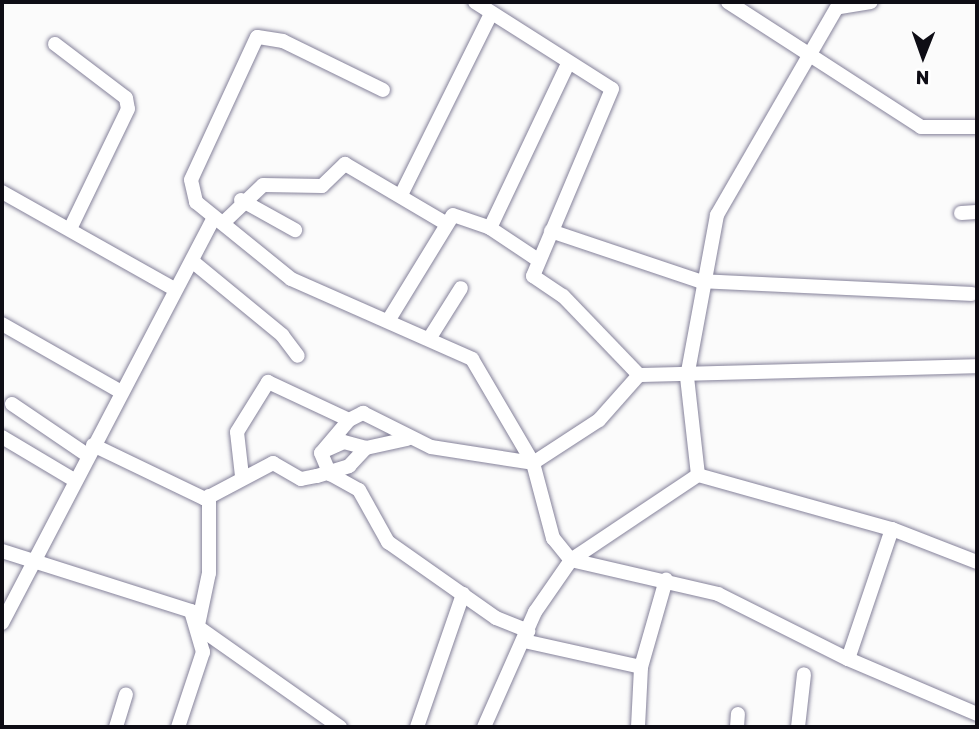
<!DOCTYPE html>
<style>
body{margin:0}
#map{position:relative;width:979px;height:729px;overflow:hidden;background:#fbfbfb;font-family:Rubik,sans-serif}
div>[style]{position:absolute}
.roads{filter:drop-shadow(0 0 2px #85829a) drop-shadow(0 0 2px #85829a)}
.minor>*{height:14px;margin:-7px;padding:0 7px;transform-origin:7px;border-radius:7px;background:#fff}
span{translate:-50% -50%;white-space:nowrap;text-align:center;line-height:1.15;-webkit-text-stroke:5px #fff;paint-order:stroke}
.frame{position:absolute;inset:0;border:4px solid #0e0d15;pointer-events:none}
.north{position:absolute;left:888px;top:21px;width:70px;height:70px;-webkit-text-stroke:5px #fff;paint-order:stroke;rotate:181deg;font-size:19px;font-weight:700;line-height:28px;text-align:center;color:#0e0d15}
.north::after{content:'';display:block;margin:auto;width:24px;height:32px;background:#0e0d15;clip-path:polygon(50% 0,100% 100%,50% 72%,0 100%)}
</style>
<div id="map">
<div class="roads">
<div class="minor">
<div style="left:475px;top:2px;width:162px;rotate:32.4deg"></div>
<div style="left:612px;top:89px;width:203px;rotate:112.9deg"></div>
<div style="left:533px;top:276px;width:36px;rotate:34deg"></div>
<div style="left:563px;top:296px;width:110px;rotate:46.1deg"></div>
<div style="left:639px;top:375px;width:338px;rotate:-1.5deg"></div>
<div style="left:728px;top:2px;width:230px;rotate:32.9deg"></div>
<div style="left:921px;top:127px;width:56px"></div>
<div style="left:840px;top:7px;width:31px;rotate:-9deg"></div>
<div style="left:55px;top:44px;width:89px;rotate:37.3deg"></div>
<div style="left:126px;top:98px;width:11px;rotate:80deg"></div>
<div style="left:128px;top:109px;width:133px;rotate:115.8deg"></div>
<div style="left:383px;top:90px;width:111px;rotate:-153.9deg"></div>
<div style="left:283px;top:41px;width:26px;rotate:-171deg"></div>
<div style="left:257px;top:37px;width:157px;rotate:114.8deg"></div>
<div style="left:191px;top:180px;width:23px;rotate:77deg"></div>
<div style="left:196px;top:202px;width:122px;rotate:39deg"></div>
<div style="left:291px;top:279px;width:198px;rotate:23.8deg"></div>
<div style="left:472px;top:359px;width:121px;rotate:59.6deg"></div>
<div style="left:533px;top:463px;width:78px;rotate:75.1deg"></div>
<div style="left:553px;top:538px;width:28px;rotate:51deg"></div>
<div style="left:571px;top:560px;width:151px;rotate:13deg"></div>
<div style="left:718px;top:594px;width:145px;rotate:26.6deg"></div>
<div style="left:848px;top:659px;width:140px;rotate:23.1deg"></div>
<div style="left:2px;top:192px;width:197px;rotate:29.4deg"></div>
<div style="left:401px;top:195px;width:202px;rotate:-63.6deg"></div>
<div style="left:241px;top:200px;width:62px;rotate:29.1deg"></div>
<div style="left:961px;top:213px;width:16px;rotate:-4deg"></div>
<div style="left:223px;top:223px;width:55px;rotate:-43.5deg"></div>
<div style="left:263px;top:185px;width:59px;rotate:1deg"></div>
<div style="left:322px;top:186px;width:32px;rotate:-44deg"></div>
<div style="left:345px;top:164px;width:116px;rotate:30.5deg"></div>
<div style="left:490px;top:228px;width:182px;rotate:-64.6deg"></div>
<div style="left:551px;top:231px;width:157px;rotate:18.6deg"></div>
<div style="left:700px;top:281px;width:272px;rotate:2.7deg"></div>
<div style="left:192px;top:261px;width:117px;rotate:39.4deg"></div>
<div style="left:282px;top:335px;width:26px;rotate:53deg"></div>
<div style="left:388px;top:321px;width:124px;rotate:-58.5deg"></div>
<div style="left:453px;top:215px;width:39px;rotate:19deg"></div>
<div style="left:490px;top:228px;width:58px;rotate:33.7deg"></div>
<div style="left:2px;top:324px;width:137px;rotate:29.7deg"></div>
<div style="left:429px;top:339px;width:60px;rotate:-57.9deg"></div>
<div style="left:12px;top:404px;width:91px;rotate:34.2deg"></div>
<div style="left:2px;top:437px;width:84px;rotate:30.8deg"></div>
<div style="left:93px;top:445px;width:124px;rotate:25.7deg"></div>
<div style="left:205px;top:499px;width:77px;rotate:-27.9deg"></div>
<div style="left:273px;top:463px;width:32px;rotate:30deg"></div>
<div style="left:301px;top:479px;width:16px;rotate:-11deg"></div>
<div style="left:317px;top:476px;width:34px;rotate:-17deg"></div>
<div style="left:349px;top:466px;width:25px;rotate:-47deg"></div>
<div style="left:366px;top:448px;width:42px;rotate:-12.4deg"></div>
<div style="left:328px;top:449px;width:17px;rotate:-24deg"></div>
<div style="left:344px;top:442px;width:23px;rotate:15deg"></div>
<div style="left:321px;top:453px;width:43px;rotate:-49.7deg"></div>
<div style="left:349px;top:420px;width:16px;rotate:-27deg"></div>
<div style="left:363px;top:413px;width:76px;rotate:26.6deg"></div>
<div style="left:431px;top:447px;width:103px;rotate:8.9deg"></div>
<div style="left:533px;top:463px;width:79px;rotate:-33.1deg"></div>
<div style="left:599px;top:420px;width:60px;rotate:-48.4deg"></div>
<div style="left:321px;top:453px;width:23px;rotate:67deg"></div>
<div style="left:330px;top:474px;width:33px;rotate:29deg"></div>
<div style="left:359px;top:490px;width:60px;rotate:60.9deg"></div>
<div style="left:388px;top:542px;width:132px;rotate:35.1deg"></div>
<div style="left:496px;top:618px;width:35px;rotate:22deg"></div>
<div style="left:698px;top:475px;width:201px;rotate:15.6deg"></div>
<div style="left:892px;top:529px;width:91px;rotate:21.2deg"></div>
<div style="left:242px;top:476px;width:44px;rotate:-96.5deg"></div>
<div style="left:237px;top:432px;width:59px;rotate:-58.2deg"></div>
<div style="left:268px;top:382px;width:89px;rotate:25.1deg"></div>
<div style="left:2px;top:551px;width:198px;rotate:17.6deg"></div>
<div style="left:191px;top:611px;width:43px;rotate:73.7deg"></div>
<div style="left:203px;top:652px;width:79px;rotate:108.4deg"></div>
<div style="left:2px;top:623px;width:455px;rotate:-62.4deg"></div>
<div style="left:198px;top:625px;width:53px;rotate:-78.1deg"></div>
<div style="left:209px;top:573px;width:77px;rotate:-90deg"></div>
<div style="left:198px;top:627px;width:174px;rotate:35.2deg"></div>
<div style="left:524px;top:641px;width:120px;rotate:12.5deg"></div>
<div style="left:848px;top:659px;width:137px;rotate:-71.3deg"></div>
<div style="left:116px;top:727px;width:34px;rotate:-73deg"></div>
<div style="left:417px;top:727px;width:141px;rotate:-70.9deg"></div>
<div style="left:484px;top:727px;width:126px;rotate:-66.1deg"></div>
<div style="left:535px;top:612px;width:63px;rotate:-55.3deg"></div>
<div style="left:571px;top:560px;width:153px;rotate:-33.8deg"></div>
<div style="left:698px;top:475px;width:99px;rotate:-96.4deg"></div>
<div style="left:687px;top:377px;width:165px;rotate:-79.5deg"></div>
<div style="left:717px;top:215px;width:246px;rotate:-60deg"></div>
<div style="left:638px;top:727px;width:60px;rotate:-87.1deg"></div>
<div style="left:641px;top:667px;width:91px;rotate:-74deg"></div>
<div style="left:737px;top:727px;width:13px;rotate:-86deg"></div>
<div style="left:798px;top:727px;width:53px;rotate:-83.5deg"></div>
</div>
</div>
<div class="frame"></div>
<div class="north">N</div>
</div>
